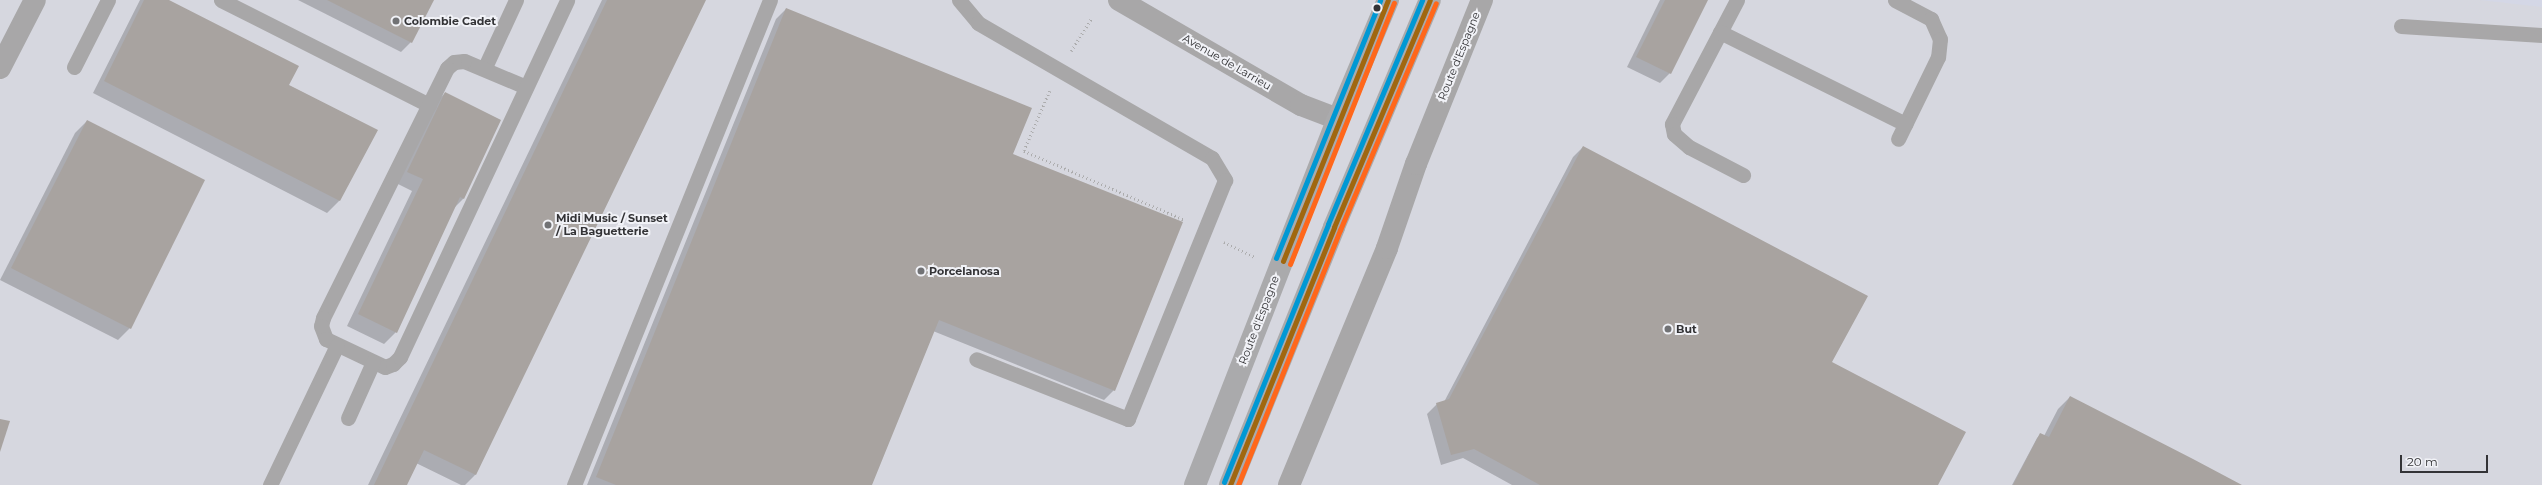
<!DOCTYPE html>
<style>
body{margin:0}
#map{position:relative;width:2542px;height:485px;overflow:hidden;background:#e5e6e9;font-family:Montserrat,sans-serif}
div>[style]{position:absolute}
.built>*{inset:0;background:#d6d7df}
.green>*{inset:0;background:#d4d7e6}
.shadow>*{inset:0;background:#0003}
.building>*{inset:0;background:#a8a3a0}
.path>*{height:2.5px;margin-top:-1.25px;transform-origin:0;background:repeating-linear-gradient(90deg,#acacad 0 1px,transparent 0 4px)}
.lane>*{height:15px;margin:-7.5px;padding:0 7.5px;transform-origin:7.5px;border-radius:7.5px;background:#a8a7a8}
.street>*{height:22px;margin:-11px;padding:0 11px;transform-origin:11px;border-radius:11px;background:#a8a7a8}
.primary>*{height:22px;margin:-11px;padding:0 11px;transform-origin:11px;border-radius:11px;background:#aaaaac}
.bus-1>*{height:5px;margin:-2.5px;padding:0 2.5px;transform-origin:2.5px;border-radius:2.5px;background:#a0670f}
.bus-2>*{height:5px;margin:-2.5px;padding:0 2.5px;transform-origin:2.5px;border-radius:2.5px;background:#ff671b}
.bus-3>*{height:5px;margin:-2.5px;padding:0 2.5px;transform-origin:2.5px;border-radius:2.5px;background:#0098d4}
.dots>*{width:11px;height:11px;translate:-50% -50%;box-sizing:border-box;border:2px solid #f1f2f7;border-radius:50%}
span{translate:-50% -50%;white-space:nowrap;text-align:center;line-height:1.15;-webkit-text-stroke:4px #f1f2f7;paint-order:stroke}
.poi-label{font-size:11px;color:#333336;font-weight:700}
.left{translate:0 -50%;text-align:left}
.street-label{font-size:11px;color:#333336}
.scale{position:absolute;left:2400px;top:455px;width:88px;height:18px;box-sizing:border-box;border:2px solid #333336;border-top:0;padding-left:5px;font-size:12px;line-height:14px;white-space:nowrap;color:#333336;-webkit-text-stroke:3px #f1f2f7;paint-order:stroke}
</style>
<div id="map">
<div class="built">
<div style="clip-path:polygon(0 0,2542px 0,2542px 485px,0 485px)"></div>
</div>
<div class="green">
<div style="clip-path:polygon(2480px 0,2542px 0,2542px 7px)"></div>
</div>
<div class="shadow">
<div style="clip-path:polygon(140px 0,167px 0,288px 85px,376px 130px,339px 201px,327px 213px,93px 93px)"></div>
<div style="clip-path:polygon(298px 0,433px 0,411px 42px,401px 52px)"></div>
<div style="clip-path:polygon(602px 0,705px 0,475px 475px,465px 485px,461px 485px,416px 463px,405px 485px,368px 485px)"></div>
<div style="clip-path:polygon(1660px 0,1707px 0,1670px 73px,1660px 83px,1627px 67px)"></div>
<div style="clip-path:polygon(786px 9px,1012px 155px,1114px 390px,1104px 400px,933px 331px,871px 485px,587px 485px,776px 19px)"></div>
<div style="clip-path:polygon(445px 93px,500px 120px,463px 199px,454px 208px,396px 332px,384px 344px,347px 326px,412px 191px,396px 183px,433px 105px)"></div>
<div style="clip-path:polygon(87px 121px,130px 328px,118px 340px,0 280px,75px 133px)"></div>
<div style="clip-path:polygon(1583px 147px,1831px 362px,1937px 485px,1512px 485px,1463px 458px,1441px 465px,1427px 414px,1437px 404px,1444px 402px,1573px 157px)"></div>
<div style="clip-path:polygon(2070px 397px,2240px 485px,2012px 485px,2037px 438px,2041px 434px,2044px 436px,2058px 409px)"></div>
</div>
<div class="building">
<div style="clip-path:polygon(144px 0,169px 0,299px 66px,289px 85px,378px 130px,340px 201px,104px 81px)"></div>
<div style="clip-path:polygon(327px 0,434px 0,412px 43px)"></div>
<div style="clip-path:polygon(607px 0,706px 0,476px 475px,424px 450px,407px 485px,374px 485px)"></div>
<div style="clip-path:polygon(1665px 0,1708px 0,1671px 74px,1636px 57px)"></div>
<div style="clip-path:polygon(786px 8px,1032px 108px,1013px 154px,1183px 222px,1115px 391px,939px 320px,872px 485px,616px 485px,596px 477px)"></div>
<div style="clip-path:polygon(445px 92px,501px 120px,464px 199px,460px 197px,397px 333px,358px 314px,423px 179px,407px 172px)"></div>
<div style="clip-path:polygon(87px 120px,205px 180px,131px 329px,11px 268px)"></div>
<div style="clip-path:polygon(1583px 146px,1868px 296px,1832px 362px,1966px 432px,1938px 485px,1540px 485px,1474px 449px,1451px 455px,1436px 403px,1449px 399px)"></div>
<div style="clip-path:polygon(2070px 396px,2193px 459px,2242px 485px,2013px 485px,2040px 433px,2049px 437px)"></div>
<div style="clip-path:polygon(0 419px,10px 421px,0 452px)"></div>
</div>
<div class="path">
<div style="left:1071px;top:51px;width:38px;rotate:-58deg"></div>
<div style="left:1050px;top:91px;width:65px;rotate:113.4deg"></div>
<div style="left:1024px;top:151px;width:175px;rotate:23.2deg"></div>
<div style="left:1224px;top:242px;width:34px;rotate:26deg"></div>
</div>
<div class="lane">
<div style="left:221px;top:0;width:233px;rotate:26.8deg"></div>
<div style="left:959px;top:0;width:30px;rotate:50deg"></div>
<div style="left:978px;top:23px;width:270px;rotate:30deg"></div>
<div style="left:1212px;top:158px;width:26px;rotate:59deg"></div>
<div style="left:1225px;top:180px;width:258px;rotate:112.1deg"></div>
<div style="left:1128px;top:419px;width:163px;rotate:-158.5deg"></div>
<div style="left:1737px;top:0;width:140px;rotate:117.7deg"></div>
<div style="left:1672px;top:124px;width:10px;rotate:79deg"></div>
<div style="left:1674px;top:134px;width:20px;rotate:41deg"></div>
<div style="left:1689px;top:147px;width:61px;rotate:27.4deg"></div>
<div style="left:1895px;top:0;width:41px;rotate:27.8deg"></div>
<div style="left:1931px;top:19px;width:22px;rotate:66deg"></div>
<div style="left:1940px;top:39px;width:18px;rotate:96deg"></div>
<div style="left:1938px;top:57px;width:91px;rotate:116deg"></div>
<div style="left:2401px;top:26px;width:141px;rotate:3.7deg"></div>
<div style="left:1720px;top:32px;width:207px;rotate:26.4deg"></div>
<div style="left:74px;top:67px;width:75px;rotate:-63.1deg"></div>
<div style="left:485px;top:67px;width:74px;rotate:-65.2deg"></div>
<div style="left:526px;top:87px;width:67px;rotate:-157.2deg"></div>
<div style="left:464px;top:61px;width:10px;rotate:174deg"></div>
<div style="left:454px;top:62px;width:9px;rotate:139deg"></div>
<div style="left:447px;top:68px;width:279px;rotate:116.4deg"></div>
<div style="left:323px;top:318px;width:8px;rotate:104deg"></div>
<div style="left:321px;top:326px;width:14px;rotate:69deg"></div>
<div style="left:326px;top:339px;width:65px;rotate:25.4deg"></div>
<div style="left:385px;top:367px;width:9px;rotate:-21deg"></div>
<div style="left:393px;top:364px;width:10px;rotate:-45deg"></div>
<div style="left:400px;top:357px;width:394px;rotate:-64.9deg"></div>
<div style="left:348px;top:418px;width:61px;rotate:-65.9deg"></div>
<div style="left:270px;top:485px;width:155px;rotate:-64.4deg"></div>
<div style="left:574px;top:485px;width:523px;rotate:-68deg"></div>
</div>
<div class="street">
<div style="left:1119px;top:0;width:210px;rotate:30deg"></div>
<div style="left:1301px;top:105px;width:40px;rotate:21deg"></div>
<div style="left:0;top:68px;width:76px;rotate:-62.8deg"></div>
<div style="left:1289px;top:485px;width:256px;rotate:-67.5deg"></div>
<div style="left:1387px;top:248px;width:89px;rotate:-71deg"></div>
<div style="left:1416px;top:164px;width:177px;rotate:-68.1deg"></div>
</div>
<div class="primary">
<div style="left:1195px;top:485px;width:393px;rotate:-68.7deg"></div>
<div style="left:1338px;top:119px;width:129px;rotate:-67.2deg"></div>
<div style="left:1230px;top:485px;width:278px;rotate:-68deg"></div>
<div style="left:1334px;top:227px;width:246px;rotate:-67.1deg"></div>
</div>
<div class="bus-1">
<div style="left:1283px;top:261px;width:281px;rotate:-68.1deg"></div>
<div style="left:1230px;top:485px;width:278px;rotate:-68deg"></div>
<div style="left:1334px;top:227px;width:246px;rotate:-67.1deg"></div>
</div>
<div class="bus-2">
<div style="left:1290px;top:264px;width:281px;rotate:-68.3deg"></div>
<div style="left:1238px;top:485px;width:275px;rotate:-68.2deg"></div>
<div style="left:1340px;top:230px;width:246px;rotate:-67.1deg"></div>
</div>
<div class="bus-3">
<div style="left:1276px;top:258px;width:278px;rotate:-68deg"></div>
<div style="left:1224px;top:482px;width:278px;rotate:-68deg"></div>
<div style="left:1328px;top:224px;width:243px;rotate:-67.2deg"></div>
</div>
<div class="dots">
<div style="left:1377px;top:8px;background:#333336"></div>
<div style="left:396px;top:21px;background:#717275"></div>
<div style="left:548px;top:225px;background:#717275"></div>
<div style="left:921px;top:271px;background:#717275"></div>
<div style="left:1668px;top:329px;background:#717275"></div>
</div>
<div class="poi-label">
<span class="left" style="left:404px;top:21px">Colombie Cadet</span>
<span class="left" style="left:556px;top:225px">Midi Music / Sunset<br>/ La Baguetterie</span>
<span class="left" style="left:929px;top:271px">Porcelanosa</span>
<span class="left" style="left:1676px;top:329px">But</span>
</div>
<div class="street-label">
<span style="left:1459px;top:56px;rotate:-68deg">Route d'Espagne</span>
<span style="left:1227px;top:62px;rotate:30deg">Avenue de Larrieu</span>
<span style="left:1259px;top:320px;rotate:-69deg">Route d'Espagne</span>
</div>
<div class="scale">20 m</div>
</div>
